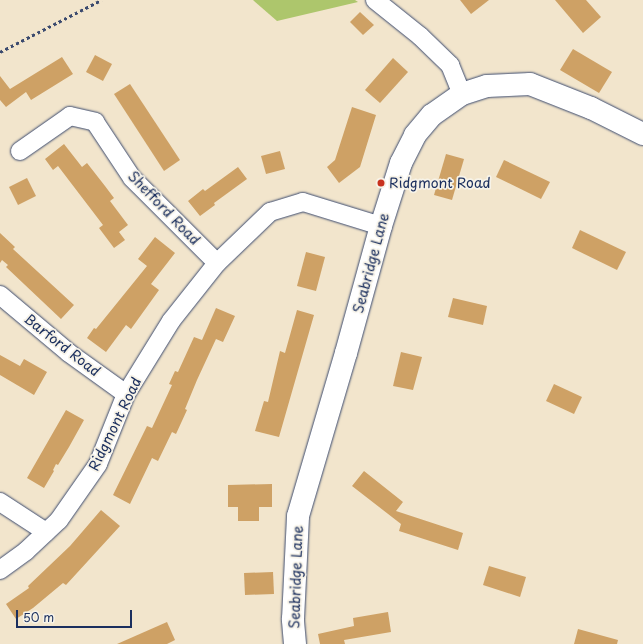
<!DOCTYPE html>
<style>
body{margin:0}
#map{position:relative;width:643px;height:644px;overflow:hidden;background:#f2e5cc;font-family:"Playpen Sans",sans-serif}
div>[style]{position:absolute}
.green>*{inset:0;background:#adc66c}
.building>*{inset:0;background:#cea165}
.path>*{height:2.5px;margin-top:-1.25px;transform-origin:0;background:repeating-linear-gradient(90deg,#3b4a6e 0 3px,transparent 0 6px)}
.roads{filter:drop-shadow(0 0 1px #3b4a6e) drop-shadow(0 0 1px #3b4a6e)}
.minor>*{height:18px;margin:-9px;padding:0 9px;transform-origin:9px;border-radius:9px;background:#fff}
.tertiary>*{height:22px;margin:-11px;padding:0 11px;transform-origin:11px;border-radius:11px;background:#fff}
.dots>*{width:11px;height:11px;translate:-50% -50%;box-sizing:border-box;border:2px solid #f7f3e8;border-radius:50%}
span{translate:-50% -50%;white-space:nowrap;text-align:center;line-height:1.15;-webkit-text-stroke:3.5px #f7f3e8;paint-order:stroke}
.poi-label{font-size:14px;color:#1b2f5e}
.left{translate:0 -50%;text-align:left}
.street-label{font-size:14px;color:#1b2f5e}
.scale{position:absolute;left:16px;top:610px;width:116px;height:18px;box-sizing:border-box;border:2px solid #1b2f5e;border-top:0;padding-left:5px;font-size:12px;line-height:14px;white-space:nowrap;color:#1b2f5e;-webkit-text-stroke:3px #f7f3e8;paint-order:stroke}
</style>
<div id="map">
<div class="green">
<div style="clip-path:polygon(253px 0,355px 0,358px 2px,277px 21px)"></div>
</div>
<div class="building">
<div style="clip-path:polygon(460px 0,489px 0,471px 14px)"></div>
<div style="clip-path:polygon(555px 0,586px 0,601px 17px,583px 33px)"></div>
<div style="clip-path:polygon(360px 12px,374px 25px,363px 35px,350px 22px)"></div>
<div style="clip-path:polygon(573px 49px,612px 72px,599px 93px,560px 70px)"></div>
<div style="clip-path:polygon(95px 55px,112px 64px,103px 81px,86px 72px)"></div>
<div style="clip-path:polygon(62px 57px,73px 74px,31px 100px,26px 92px,6px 107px,0 100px,0 76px,10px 89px)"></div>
<div style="clip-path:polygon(393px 58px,408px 72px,380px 103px,365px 90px)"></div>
<div style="clip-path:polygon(130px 84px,180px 160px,164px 171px,114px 94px)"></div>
<div style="clip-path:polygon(352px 107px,376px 115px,360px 167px,339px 183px,327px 167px,335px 160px)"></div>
<div style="clip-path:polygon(64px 144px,82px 167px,87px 163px,105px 186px,114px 198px,110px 201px,128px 225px,119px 232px,125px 240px,114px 248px,99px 228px,103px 225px,58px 166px,53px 170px,45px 159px)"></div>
<div style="clip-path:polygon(280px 151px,285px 169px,266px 174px,261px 156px)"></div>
<div style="clip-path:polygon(446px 154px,464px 159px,452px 200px,434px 195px)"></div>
<div style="clip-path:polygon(504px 160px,550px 182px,541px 199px,496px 177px)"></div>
<div style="clip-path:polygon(238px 167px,247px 179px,214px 203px,215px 205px,200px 216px,188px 201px,203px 189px,205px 191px)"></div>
<div style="clip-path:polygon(27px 178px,36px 196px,18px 205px,9px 187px)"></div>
<div style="clip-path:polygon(580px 230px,626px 252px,617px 270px,572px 248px)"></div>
<div style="clip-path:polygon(0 233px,15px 247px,13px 249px,74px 305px,61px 319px,6px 267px,8px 265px,2px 260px,0 263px)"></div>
<div style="clip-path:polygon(155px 237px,175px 253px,151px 284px,159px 290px,131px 329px,126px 325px,106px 352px,87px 338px,94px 328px,96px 329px,147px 266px,138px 259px)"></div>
<div style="clip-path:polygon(306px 252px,325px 257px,316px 291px,297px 286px)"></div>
<div style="clip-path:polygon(453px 298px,487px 306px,483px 325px,448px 317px)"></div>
<div style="clip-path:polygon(216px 308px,235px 316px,223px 342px,216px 339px,197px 380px,185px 409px,187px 410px,176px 434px,172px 432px,158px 461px,152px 458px,130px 504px,113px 495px,147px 426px,152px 428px,172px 385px,169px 384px,175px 371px,178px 372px,194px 337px,202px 340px)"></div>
<div style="clip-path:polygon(297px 310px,314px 315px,279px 437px,255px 431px,264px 401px,268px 402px,280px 351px,285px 353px)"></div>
<div style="clip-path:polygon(401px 352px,422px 357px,413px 390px,393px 386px)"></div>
<div style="clip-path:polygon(0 355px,20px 366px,24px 359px,47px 372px,34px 395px,0 375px)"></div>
<div style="clip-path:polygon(554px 384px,582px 397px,574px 414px,546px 401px)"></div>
<div style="clip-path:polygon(66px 410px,84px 420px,69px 447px,58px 465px,56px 464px,53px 470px,54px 471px,44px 488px,27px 478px)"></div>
<div style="clip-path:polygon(364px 471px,403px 502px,396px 511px,463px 533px,458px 550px,399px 531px,401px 524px,352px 486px)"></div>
<div style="clip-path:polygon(272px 484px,272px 507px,259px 507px,259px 521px,238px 521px,238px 507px,228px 507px,228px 485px)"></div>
<div style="clip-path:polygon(101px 510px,120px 526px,66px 585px,63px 583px,33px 608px,16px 619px,6px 604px,29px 588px,28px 586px,70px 546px)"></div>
<div style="clip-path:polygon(489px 566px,526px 577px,520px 597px,483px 585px)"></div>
<div style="clip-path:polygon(273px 572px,274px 594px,245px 595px,244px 573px)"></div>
<div style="clip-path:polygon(388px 612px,391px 632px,344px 640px,345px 644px,320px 644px,318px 634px,354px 626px,353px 618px)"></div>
<div style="clip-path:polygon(167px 622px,175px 640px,167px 644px,117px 644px)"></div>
<div style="clip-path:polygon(578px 629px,618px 640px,617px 644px,574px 644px)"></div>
</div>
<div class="path">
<div style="left:0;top:52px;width:114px;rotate:-27.2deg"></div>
</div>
<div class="roads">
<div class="minor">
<div style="left:375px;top:0;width:58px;rotate:38.7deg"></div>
<div style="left:420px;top:36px;width:42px;rotate:44deg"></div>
<div style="left:450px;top:65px;width:31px;rotate:68deg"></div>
<div style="left:20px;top:151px;width:61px;rotate:-35deg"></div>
<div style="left:70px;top:116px;width:26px;rotate:13deg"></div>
<div style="left:95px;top:122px;width:67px;rotate:56.5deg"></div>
<div style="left:132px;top:178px;width:120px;rotate:45deg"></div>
<div style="left:0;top:295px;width:90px;rotate:40deg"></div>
<div style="left:69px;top:353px;width:70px;rotate:35.7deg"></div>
<div style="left:0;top:502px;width:55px;rotate:33.1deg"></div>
<div style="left:0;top:570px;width:32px;rotate:-36deg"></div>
<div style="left:26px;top:551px;width:45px;rotate:-43.2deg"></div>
<div style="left:59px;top:520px;width:68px;rotate:-55.1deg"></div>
<div style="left:98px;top:464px;width:75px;rotate:-68.2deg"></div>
<div style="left:126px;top:394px;width:86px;rotate:-58.3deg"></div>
<div style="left:171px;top:321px;width:74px;rotate:-51.6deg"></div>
<div style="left:217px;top:263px;width:74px;rotate:-43.9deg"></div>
<div style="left:270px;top:212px;width:34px;rotate:-17deg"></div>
<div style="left:303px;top:202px;width:82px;rotate:17.1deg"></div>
</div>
<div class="tertiary">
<div style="left:295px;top:644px;width:25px;rotate:-95deg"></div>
<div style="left:293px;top:619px;width:103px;rotate:-87.2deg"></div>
<div style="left:298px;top:516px;width:170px;rotate:-73.6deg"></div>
<div style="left:346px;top:353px;width:132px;rotate:-74.6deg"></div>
<div style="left:381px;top:226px;width:66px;rotate:-72.4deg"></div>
<div style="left:401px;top:163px;width:31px;rotate:-63deg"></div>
<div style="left:415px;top:135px;width:26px;rotate:-50deg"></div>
<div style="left:432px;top:115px;width:37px;rotate:-35deg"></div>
<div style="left:462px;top:94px;width:26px;rotate:-18deg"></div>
<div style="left:487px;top:86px;width:43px;rotate:-2.7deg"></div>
<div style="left:530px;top:84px;width:66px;rotate:21.5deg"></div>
<div style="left:591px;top:108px;width:58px;rotate:26.6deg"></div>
</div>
</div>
<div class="dots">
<div style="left:381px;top:183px;background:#c8321e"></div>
</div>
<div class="poi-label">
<span class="left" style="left:389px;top:183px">Ridgmont Road</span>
</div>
<div class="street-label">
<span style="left:164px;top:208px;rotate:46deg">Shefford Road</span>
<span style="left:371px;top:263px;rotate:-75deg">Seabridge Lane</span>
<span style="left:62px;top:345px;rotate:38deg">Barford Road</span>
<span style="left:115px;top:424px;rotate:-64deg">Ridgmont Road</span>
<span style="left:296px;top:577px;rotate:-88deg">Seabridge Lane</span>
</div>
<div class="scale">50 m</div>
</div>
